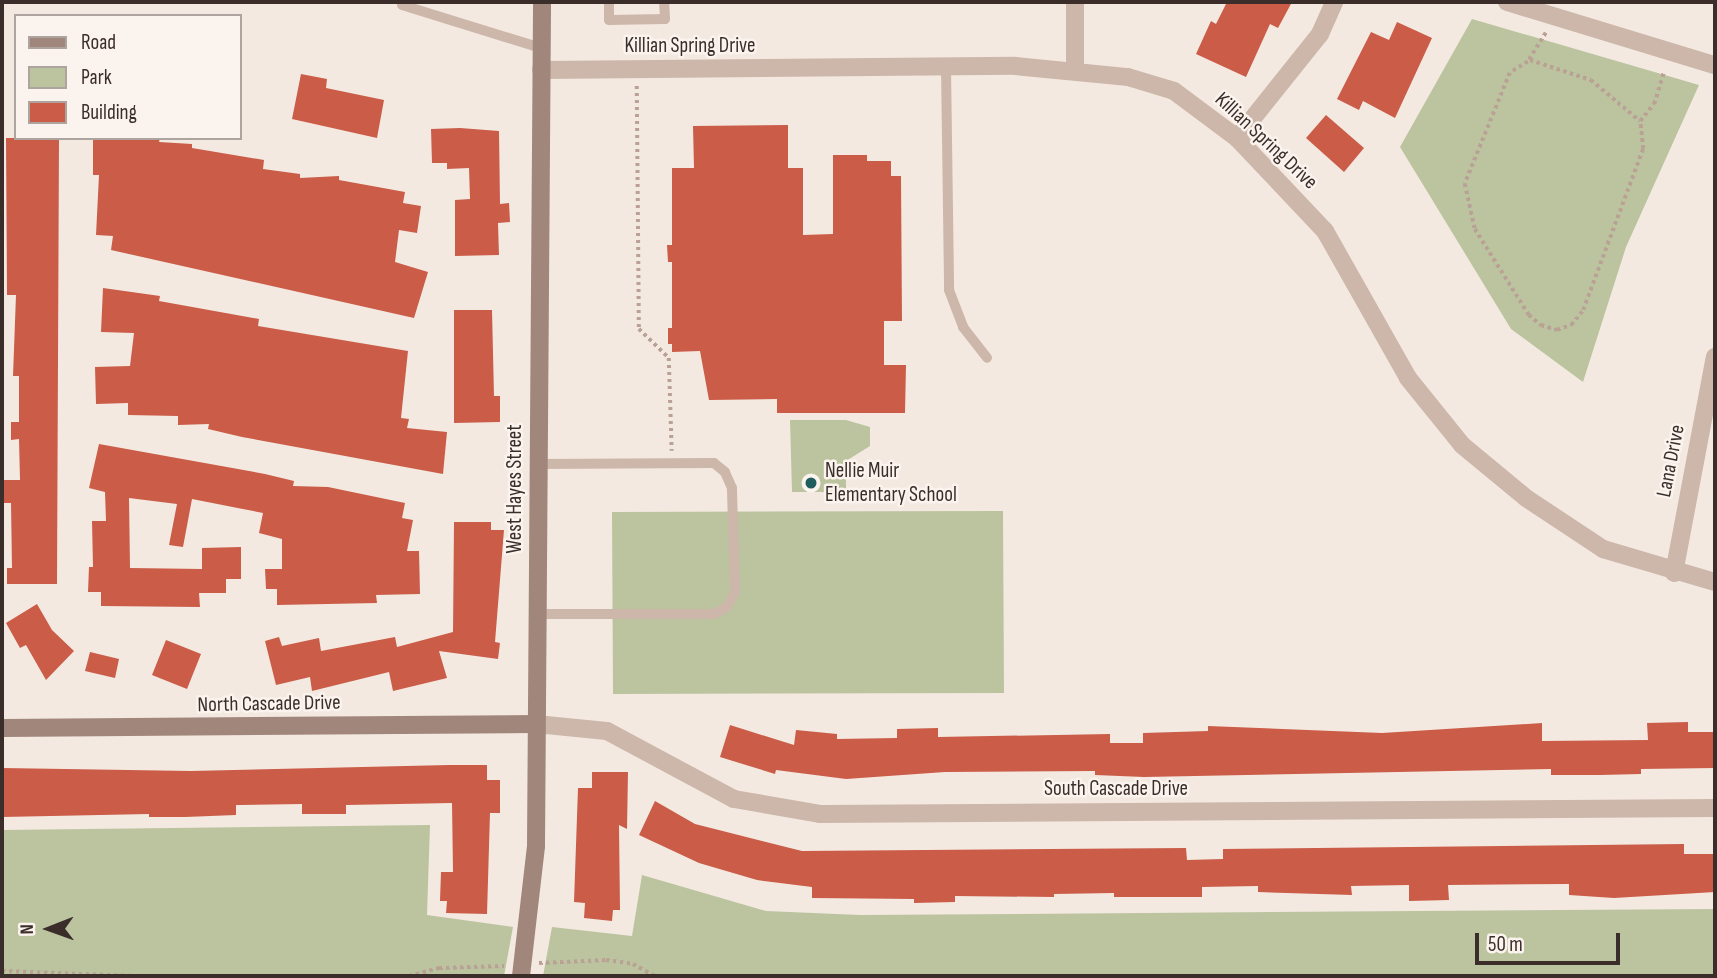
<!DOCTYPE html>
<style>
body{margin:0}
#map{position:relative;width:1717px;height:978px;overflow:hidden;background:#f4e9e0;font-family:"Sofia Sans Condensed",sans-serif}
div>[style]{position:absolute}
.green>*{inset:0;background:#bbc49f}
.building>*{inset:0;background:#ca5c48}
.path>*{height:3.5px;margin-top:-1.75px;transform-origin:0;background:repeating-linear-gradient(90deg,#b9a195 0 3.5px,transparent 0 7px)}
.lane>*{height:10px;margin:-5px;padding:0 5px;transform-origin:5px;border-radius:5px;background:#cdb7ab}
.street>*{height:18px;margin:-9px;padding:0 9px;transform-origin:9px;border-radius:9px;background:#cdb7ab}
.secondary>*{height:18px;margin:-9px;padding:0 9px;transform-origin:9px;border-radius:9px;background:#a1867c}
.dots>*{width:19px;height:19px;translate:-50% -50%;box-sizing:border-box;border:4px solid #fbf3ed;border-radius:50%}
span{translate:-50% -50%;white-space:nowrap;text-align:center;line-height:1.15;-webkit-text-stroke:5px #fbf3ed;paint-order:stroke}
.street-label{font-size:21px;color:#3b2e2a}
.poi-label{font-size:21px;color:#3b2e2a}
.left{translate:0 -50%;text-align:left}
.frame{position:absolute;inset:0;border:4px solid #3b2e2a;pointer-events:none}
.legend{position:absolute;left:14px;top:14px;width:228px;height:126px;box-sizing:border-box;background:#fbf3ed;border:2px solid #aea49f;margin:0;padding:9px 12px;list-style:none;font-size:21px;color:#3b2e2a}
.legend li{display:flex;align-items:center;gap:14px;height:35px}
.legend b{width:35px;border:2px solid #aea49f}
.north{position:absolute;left:14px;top:894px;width:70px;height:70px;-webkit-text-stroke:5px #fbf3ed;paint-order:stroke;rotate:269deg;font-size:19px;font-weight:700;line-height:28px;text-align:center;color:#3b2e2a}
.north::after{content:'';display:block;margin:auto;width:24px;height:32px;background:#3b2e2a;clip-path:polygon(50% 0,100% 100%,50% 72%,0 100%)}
.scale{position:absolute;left:1475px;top:933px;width:145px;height:32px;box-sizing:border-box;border:4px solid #3b2e2a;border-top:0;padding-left:9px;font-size:21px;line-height:24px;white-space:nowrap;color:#3b2e2a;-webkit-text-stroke:5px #fbf3ed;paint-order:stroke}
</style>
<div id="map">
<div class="green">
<div style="clip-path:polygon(1472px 19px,1699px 85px,1626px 247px,1583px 382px,1511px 329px,1400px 147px)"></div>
<div style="clip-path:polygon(790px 420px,846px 420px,870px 427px,870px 446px,846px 461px,846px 492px,792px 492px)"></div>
<div style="clip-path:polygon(1003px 511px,1004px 693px,613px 694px,612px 512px)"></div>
<div style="clip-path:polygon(430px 825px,427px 915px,513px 927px,504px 976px,2px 976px,2px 830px)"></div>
<div style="clip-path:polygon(642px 875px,766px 911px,860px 915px,1715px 909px,1715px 976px,543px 976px,552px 927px,632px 936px)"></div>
</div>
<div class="building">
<div style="clip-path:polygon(1227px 2px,1292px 2px,1278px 28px,1270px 24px,1246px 77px,1196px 54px,1211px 21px,1216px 24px)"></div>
<div style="clip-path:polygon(1397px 22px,1432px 38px,1395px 118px,1363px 101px,1359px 110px,1337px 99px,1371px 32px,1389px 40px)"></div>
<div style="clip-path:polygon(301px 74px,327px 79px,326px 88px,384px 100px,377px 138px,292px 119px)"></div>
<div style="clip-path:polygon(1326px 115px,1364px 148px,1344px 172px,1306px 138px)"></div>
<div style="clip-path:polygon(788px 125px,788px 168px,803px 168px,803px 235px,833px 234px,833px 155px,867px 155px,867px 161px,891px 161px,891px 176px,901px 176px,902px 321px,884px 321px,884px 365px,906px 365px,905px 413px,777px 413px,777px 399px,709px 400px,700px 351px,672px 352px,672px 344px,668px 344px,668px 328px,672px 328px,672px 262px,668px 262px,667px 245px,672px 245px,672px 168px,694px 168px,693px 126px)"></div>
<div style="clip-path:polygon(460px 128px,499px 131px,500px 204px,509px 203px,510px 222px,498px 223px,499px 255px,455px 256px,455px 200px,470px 199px,469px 168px,447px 169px,447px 163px,432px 163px,431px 129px)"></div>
<div style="clip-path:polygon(6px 138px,59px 138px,57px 584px,7px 584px,7px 568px,12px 568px,11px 503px,3px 503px,3px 480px,20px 480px,19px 439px,11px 440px,11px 422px,19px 422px,19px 376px,13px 376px,16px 295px,7px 295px)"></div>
<div style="clip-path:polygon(93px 138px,160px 138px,159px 142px,192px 144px,192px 148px,264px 160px,263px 169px,300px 174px,300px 178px,339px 176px,339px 180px,405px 192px,403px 203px,421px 206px,417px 233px,399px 230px,395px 262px,428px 272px,414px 318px,111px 250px,113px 236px,96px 235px,99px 175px,93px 175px)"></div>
<div style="clip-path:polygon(103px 288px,160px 296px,159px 301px,259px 319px,258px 326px,408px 351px,401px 418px,409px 419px,407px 428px,447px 432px,443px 474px,242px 437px,208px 429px,209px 424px,178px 425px,178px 416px,128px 415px,128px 403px,96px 404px,95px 367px,130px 366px,134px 333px,101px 332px)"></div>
<div style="clip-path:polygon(454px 310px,492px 310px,494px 396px,500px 396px,500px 422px,454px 423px)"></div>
<div style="clip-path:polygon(99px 444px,265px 474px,294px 481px,293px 486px,328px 487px,405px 503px,402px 518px,413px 520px,407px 551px,419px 551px,420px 594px,376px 595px,377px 603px,277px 605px,277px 589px,266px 589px,265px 569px,282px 569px,282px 539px,259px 533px,263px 513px,192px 499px,183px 547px,169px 545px,177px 504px,129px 498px,130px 568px,202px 569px,202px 548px,241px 547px,241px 579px,226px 579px,226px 593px,199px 593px,200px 607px,101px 606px,101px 592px,88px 592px,89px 567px,93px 567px,92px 521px,106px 521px,105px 492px,89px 488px)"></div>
<div style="clip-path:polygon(454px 522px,491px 522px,491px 530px,504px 530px,495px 642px,500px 643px,498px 659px,439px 651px,447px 678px,393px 691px,389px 672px,312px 691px,310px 677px,276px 685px,265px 641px,279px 637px,282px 646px,319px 638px,321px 651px,395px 637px,397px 647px,453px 632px)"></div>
<div style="clip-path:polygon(37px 604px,52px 630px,74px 651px,46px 680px,26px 645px,20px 648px,6px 623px)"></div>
<div style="clip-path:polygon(166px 640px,201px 654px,187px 689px,152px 675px)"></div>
<div style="clip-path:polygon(90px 652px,119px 659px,115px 678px,85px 671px)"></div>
<div style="clip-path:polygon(1688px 722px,1688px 732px,1715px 732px,1715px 768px,1641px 769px,1641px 774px,1600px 775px,1551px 775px,1551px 769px,1144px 777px,1095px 775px,1095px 771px,945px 772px,846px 779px,776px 770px,775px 774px,720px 757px,730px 725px,794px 745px,796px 730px,837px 734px,837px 739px,897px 738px,897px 729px,938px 728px,938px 737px,1110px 734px,1110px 743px,1143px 743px,1143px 733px,1208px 731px,1208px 726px,1382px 733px,1542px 723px,1542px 741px,1648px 740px,1647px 723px)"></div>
<div style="clip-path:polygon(449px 765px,487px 765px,487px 780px,500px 780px,500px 813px,490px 813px,487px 914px,446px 913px,447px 901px,440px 901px,441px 872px,453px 872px,452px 803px,346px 805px,346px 814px,302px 814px,302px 804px,240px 805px,236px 805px,236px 815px,185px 817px,149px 817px,149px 814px,2px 817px,2px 768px,191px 771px)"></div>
<div style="clip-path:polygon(592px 772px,628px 772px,627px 829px,619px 825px,620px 910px,613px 910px,612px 921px,584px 918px,585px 903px,574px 902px,578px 788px,592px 788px)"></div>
<div style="clip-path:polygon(655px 801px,695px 824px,802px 851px,1186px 848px,1187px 860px,1223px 859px,1223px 849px,1684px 844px,1684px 854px,1715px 854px,1715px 892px,1614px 898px,1569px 895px,1569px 884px,1448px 885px,1449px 900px,1409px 901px,1409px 885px,1351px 886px,1352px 895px,1258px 892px,1258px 886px,1202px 887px,1202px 897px,1114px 897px,1114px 893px,1054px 894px,1054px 897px,955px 896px,955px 902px,914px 903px,914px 899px,812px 898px,812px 887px,757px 880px,699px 863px,639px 835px)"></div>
</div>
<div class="path">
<div style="left:1546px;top:33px;width:34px;rotate:122deg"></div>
<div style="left:1528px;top:62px;width:21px;rotate:149deg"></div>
<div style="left:1510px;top:73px;width:120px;rotate:112.1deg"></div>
<div style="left:1465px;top:184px;width:46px;rotate:77.5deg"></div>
<div style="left:1475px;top:229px;width:102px;rotate:57.9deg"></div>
<div style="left:1529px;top:315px;width:16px;rotate:40deg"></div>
<div style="left:1541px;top:325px;width:17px;rotate:17deg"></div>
<div style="left:1557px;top:330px;width:15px;rotate:-20deg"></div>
<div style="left:1571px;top:325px;width:19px;rotate:-51deg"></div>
<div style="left:1583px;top:310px;width:172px;rotate:-69.6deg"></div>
<div style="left:1643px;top:149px;width:28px;rotate:-96deg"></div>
<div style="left:1640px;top:121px;width:22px;rotate:-51deg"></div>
<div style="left:1654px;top:104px;width:34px;rotate:-73deg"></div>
<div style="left:1530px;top:60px;width:64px;rotate:18.2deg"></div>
<div style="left:1591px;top:80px;width:64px;rotate:39.9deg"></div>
<div style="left:637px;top:86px;width:243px;rotate:89.5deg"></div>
<div style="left:639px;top:329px;width:42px;rotate:44deg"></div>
<div style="left:669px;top:358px;width:93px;rotate:88.2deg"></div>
<div style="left:539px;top:963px;width:67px;rotate:-2.6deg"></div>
<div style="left:606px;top:960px;width:27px;rotate:8deg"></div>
<div style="left:633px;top:964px;width:25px;rotate:29deg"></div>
<div style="left:2px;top:971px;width:134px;rotate:2.1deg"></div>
<div style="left:409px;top:976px;width:31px;rotate:-15deg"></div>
<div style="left:439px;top:968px;width:65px;rotate:-1.8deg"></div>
</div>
<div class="lane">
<div style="left:609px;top:2px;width:18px;rotate:90deg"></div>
<div style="left:609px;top:20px;width:56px;rotate:-1deg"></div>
<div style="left:665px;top:19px;width:17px;rotate:-93deg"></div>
<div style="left:402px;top:5px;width:145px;rotate:17.2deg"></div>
<div style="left:946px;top:67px;width:223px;rotate:89.2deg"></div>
<div style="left:949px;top:290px;width:40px;rotate:69deg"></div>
<div style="left:963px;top:327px;width:39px;rotate:52deg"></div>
<div style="left:537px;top:614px;width:177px"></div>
<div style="left:714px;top:614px;width:15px;rotate:-28deg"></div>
<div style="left:727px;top:607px;width:17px;rotate:-62deg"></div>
<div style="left:735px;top:592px;width:104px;rotate:-91.7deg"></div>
<div style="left:732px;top:488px;width:17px;rotate:-114deg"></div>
<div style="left:725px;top:472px;width:14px;rotate:-141deg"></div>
<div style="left:714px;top:463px;width:176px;rotate:179.7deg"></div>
</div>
<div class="street">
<div style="left:1507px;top:2px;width:217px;rotate:16.9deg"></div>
<div style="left:1075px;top:69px;width:67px;rotate:-90deg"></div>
<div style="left:541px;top:70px;width:474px;rotate:-0.5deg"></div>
<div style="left:1015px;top:66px;width:114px;rotate:5.6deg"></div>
<div style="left:1128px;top:77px;width:48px;rotate:16.9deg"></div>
<div style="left:1174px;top:91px;width:79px;rotate:36.7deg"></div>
<div style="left:1237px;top:138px;width:128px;rotate:46.6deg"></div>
<div style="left:1325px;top:231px;width:169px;rotate:60.5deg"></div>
<div style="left:1408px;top:378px;width:86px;rotate:51.1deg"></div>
<div style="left:1462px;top:445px;width:83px;rotate:39.6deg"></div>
<div style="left:1526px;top:498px;width:92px;rotate:33.5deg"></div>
<div style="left:1603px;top:549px;width:117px;rotate:16.4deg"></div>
<div style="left:1237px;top:138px;width:133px;rotate:-51.4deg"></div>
<div style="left:1320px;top:34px;width:35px;rotate:-66deg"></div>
<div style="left:1674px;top:573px;width:220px;rotate:-79.3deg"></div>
<div style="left:536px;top:724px;width:71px;rotate:5.6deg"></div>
<div style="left:607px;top:731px;width:144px;rotate:28.2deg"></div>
<div style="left:734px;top:799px;width:87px;rotate:9.9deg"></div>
<div style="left:820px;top:814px;width:895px;rotate:-0.38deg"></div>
</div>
<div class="secondary">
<div style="left:2px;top:728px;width:534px;rotate:-0.43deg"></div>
<div style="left:521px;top:976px;width:131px;rotate:-83.4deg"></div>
<div style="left:536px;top:846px;width:844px;rotate:-89.59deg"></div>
</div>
<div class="dots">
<div style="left:811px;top:483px;background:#1e5e5d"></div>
</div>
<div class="street-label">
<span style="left:690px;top:46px">Killian Spring Drive</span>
<span style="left:1266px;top:141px;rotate:43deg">Killian Spring Drive</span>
<span style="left:1671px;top:461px;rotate:-79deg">Lana Drive</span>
<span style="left:515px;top:489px;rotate:-90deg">West Hayes Street</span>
<span style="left:269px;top:704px;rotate:-1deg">North Cascade Drive</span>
<span style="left:1116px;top:789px">South Cascade Drive</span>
</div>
<div class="poi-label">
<span class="left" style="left:825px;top:483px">Nellie Muir<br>Elementary School</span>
</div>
<div class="frame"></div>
<ul class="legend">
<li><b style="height:9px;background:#a1867c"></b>Road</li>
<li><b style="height:19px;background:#bbc49f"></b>Park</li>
<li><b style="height:19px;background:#ca5c48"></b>Building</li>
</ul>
<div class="north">N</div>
<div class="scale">50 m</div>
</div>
